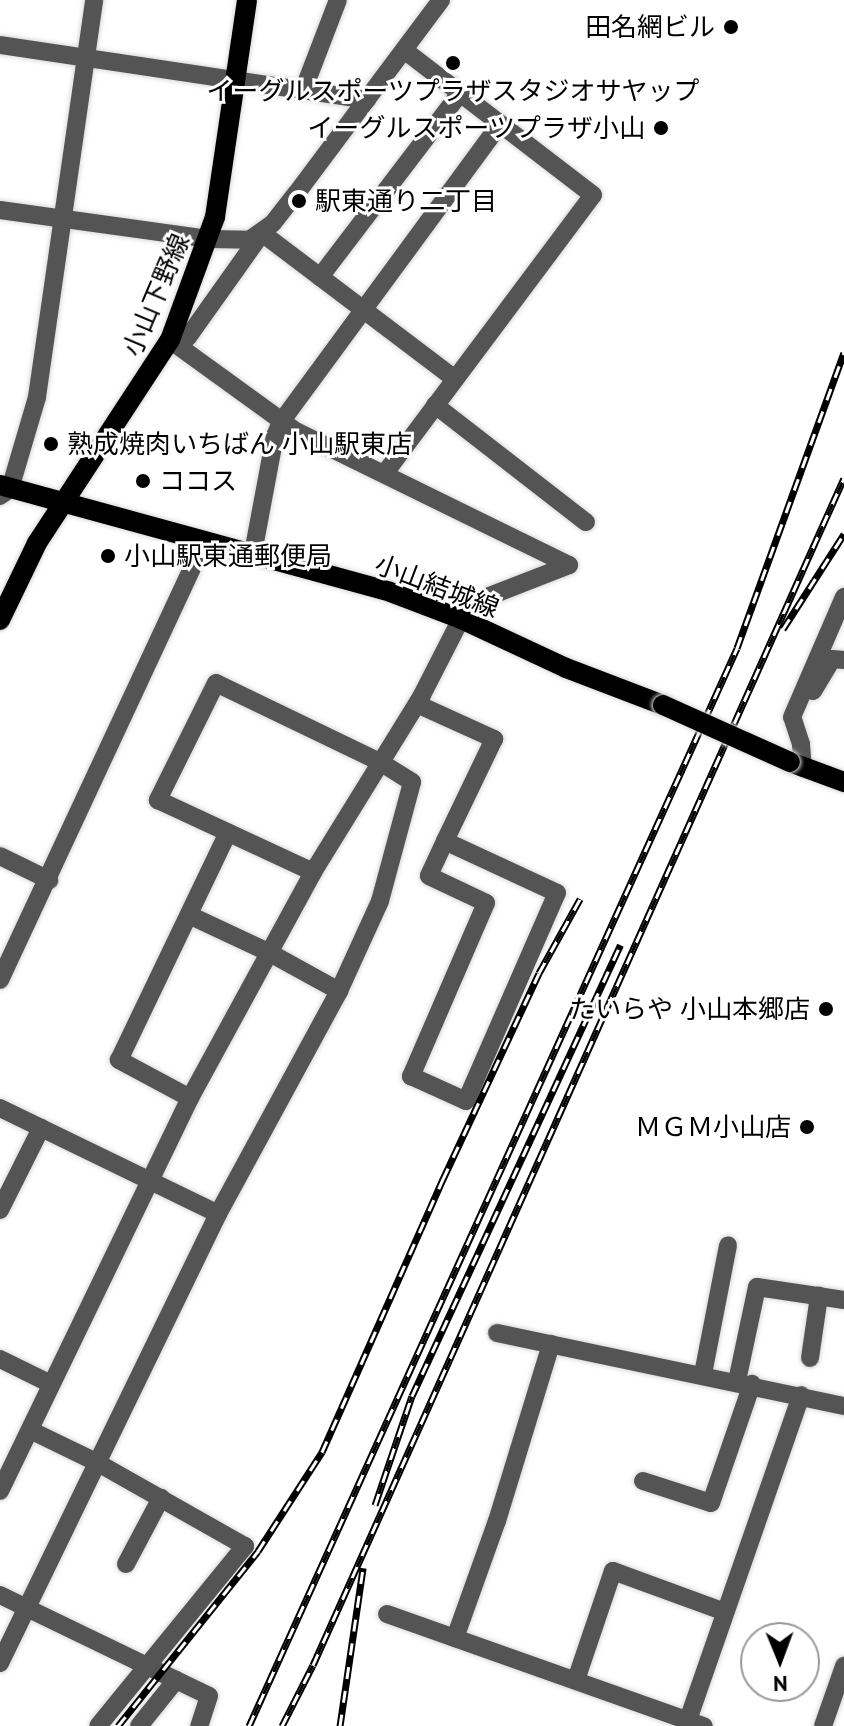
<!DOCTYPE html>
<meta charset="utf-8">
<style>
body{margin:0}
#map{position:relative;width:844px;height:1726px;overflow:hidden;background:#fff;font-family:"PT Sans","Noto Sans JP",sans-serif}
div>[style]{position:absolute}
.roads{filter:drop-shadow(0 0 2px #dbdbdb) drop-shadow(0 0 2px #dbdbdb)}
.minor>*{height:18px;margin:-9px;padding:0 9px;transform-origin:9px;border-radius:9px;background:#545454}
.major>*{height:20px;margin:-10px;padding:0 10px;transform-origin:10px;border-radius:10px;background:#000}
.rail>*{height:7px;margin-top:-3.5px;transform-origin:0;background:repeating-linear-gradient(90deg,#fff 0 12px,#000 0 24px);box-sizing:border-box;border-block:2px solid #000}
.bridges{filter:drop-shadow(0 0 2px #dbdbdb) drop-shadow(0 0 2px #dbdbdb)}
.major-bridge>*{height:20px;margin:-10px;padding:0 10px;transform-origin:10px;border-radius:10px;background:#000}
.dots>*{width:22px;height:22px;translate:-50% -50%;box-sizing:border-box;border:4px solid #fff;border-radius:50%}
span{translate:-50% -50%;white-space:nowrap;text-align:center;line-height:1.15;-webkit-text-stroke:6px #fff;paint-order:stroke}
.poi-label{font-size:26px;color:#000}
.right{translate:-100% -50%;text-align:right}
.left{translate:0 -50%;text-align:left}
.street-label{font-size:26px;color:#000}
.north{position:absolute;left:740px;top:1622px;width:80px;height:80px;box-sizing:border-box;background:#fff;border:2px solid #999;border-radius:50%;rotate:179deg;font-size:22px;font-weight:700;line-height:32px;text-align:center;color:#000}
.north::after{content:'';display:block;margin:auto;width:28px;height:36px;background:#000;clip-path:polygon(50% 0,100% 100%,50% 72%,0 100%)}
</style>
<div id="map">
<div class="roads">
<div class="minor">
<div style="left:0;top:45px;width:371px;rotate:8.5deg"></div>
<div style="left:303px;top:91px;width:97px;rotate:-69deg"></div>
<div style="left:0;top:210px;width:212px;rotate:7.9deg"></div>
<div style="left:210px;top:239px;width:39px;rotate:1deg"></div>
<div style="left:249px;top:240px;width:29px;rotate:-35deg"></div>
<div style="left:273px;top:223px;width:37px;rotate:-52deg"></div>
<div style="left:296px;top:194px;width:242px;rotate:-53.2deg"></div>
<div style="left:320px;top:277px;width:231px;rotate:-52.7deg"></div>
<div style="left:170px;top:340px;width:18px;rotate:-9deg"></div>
<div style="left:188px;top:337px;width:128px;rotate:-54.6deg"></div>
<div style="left:262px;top:233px;width:242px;rotate:37.1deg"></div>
<div style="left:435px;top:405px;width:191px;rotate:37.8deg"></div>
<div style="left:385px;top:473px;width:347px;rotate:-53.2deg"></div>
<div style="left:593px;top:195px;width:238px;rotate:-142.5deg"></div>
<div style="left:0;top:496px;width:12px;rotate:-35deg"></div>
<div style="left:10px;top:489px;width:96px;rotate:-73.6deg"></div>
<div style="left:37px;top:397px;width:401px;rotate:-81.8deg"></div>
<div style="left:253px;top:553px;width:119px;rotate:-79.4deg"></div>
<div style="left:275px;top:436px;width:15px;rotate:-67deg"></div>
<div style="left:281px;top:422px;width:370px;rotate:-53.7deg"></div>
<div style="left:813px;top:691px;width:37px;rotate:-59deg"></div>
<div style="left:832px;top:659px;width:12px;rotate:5deg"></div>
<div style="left:417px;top:704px;width:85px;rotate:24.4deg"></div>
<div style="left:494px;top:739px;width:113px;rotate:115.7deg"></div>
<div style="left:445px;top:841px;width:38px;rotate:115deg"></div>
<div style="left:429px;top:876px;width:63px;rotate:25.3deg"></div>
<div style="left:486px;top:903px;width:189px;rotate:113.4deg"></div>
<div style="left:411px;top:1076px;width:60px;rotate:24.4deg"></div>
<div style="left:466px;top:1101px;width:227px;rotate:-66.4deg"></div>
<div style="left:557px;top:893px;width:123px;rotate:-155.1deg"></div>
<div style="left:803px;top:768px;width:24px;rotate:-95deg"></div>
<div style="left:801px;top:744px;width:28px;rotate:-108deg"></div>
<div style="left:792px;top:717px;width:131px;rotate:-66.6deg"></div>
<div style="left:0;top:856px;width:55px;rotate:26.1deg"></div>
<div style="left:189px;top:915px;width:89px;rotate:25.1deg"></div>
<div style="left:270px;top:953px;width:79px;rotate:28.8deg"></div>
<div style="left:0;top:980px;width:485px;rotate:-65deg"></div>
<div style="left:190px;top:1098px;width:81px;rotate:-151.8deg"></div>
<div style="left:119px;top:1060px;width:252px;rotate:-64.4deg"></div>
<div style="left:0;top:1108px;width:242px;rotate:25.9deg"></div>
<div style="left:0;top:1210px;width:92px;rotate:-63.4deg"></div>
<div style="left:497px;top:1333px;width:355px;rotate:11.9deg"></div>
<div style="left:810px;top:1358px;width:63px;rotate:-81.7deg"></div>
<div style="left:0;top:1359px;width:57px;rotate:26.1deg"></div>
<div style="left:703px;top:1374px;width:131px;rotate:-79deg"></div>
<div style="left:737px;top:1381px;width:96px;rotate:-78deg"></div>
<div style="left:757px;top:1287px;width:88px;rotate:8.5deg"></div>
<div style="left:30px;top:1430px;width:76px;rotate:25.9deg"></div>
<div style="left:98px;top:1463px;width:169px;rotate:29.5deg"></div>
<div style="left:245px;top:1546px;width:232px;rotate:129.2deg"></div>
<div style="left:643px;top:1481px;width:71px;rotate:17.9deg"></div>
<div style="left:711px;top:1503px;width:126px;rotate:-71deg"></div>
<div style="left:0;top:1491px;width:437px;rotate:-64.2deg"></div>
<div style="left:190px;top:1098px;width:257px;rotate:-61.4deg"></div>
<div style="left:313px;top:872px;width:206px;rotate:-58.3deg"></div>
<div style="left:421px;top:697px;width:88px;rotate:-62.9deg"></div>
<div style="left:461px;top:619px;width:34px;rotate:-40deg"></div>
<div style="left:487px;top:597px;width:88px;rotate:-21.3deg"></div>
<div style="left:569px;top:565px;width:303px;rotate:-153.9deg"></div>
<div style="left:297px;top:432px;width:157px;rotate:-144.1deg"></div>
<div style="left:126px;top:1564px;width:75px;rotate:-62.1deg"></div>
<div style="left:0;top:1595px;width:232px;rotate:25.8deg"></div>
<div style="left:209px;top:1696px;width:32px;rotate:108deg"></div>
<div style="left:387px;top:1614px;width:336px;rotate:19.5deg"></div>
<div style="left:455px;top:1638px;width:124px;rotate:-70.3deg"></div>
<div style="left:497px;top:1521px;width:185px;rotate:-73deg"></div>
<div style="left:0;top:1663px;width:499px;rotate:-64.1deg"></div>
<div style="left:218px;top:1214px;width:254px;rotate:-61.5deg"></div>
<div style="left:339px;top:991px;width:99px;rotate:-65.5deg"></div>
<div style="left:380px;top:901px;width:123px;rotate:-74.9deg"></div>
<div style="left:412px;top:782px;width:36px;rotate:-148deg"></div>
<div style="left:382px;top:763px;width:184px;rotate:-154.3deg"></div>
<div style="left:216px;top:683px;width:131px;rotate:116.4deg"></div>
<div style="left:158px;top:800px;width:171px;rotate:24.9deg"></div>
<div style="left:576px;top:1680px;width:115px;rotate:-71.3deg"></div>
<div style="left:613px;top:1571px;width:119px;rotate:20.1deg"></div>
<div style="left:688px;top:1720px;width:344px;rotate:-70.8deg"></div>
<div style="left:139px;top:1726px;width:59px;rotate:-51.2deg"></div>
<div style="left:823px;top:1726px;width:64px;rotate:-70.7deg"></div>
</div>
<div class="major">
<div style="left:0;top:485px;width:404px;rotate:15.3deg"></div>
<div style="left:390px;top:592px;width:76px;rotate:20.8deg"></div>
<div style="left:461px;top:619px;width:116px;rotate:25deg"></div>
<div style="left:566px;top:668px;width:104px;rotate:20.9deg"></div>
<div style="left:0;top:620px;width:85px;rotate:-64.3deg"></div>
<div style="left:37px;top:543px;width:243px;rotate:-56.8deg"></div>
<div style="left:170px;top:340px;width:131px;rotate:-69.9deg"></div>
<div style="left:215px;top:217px;width:219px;rotate:-81.6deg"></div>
<div style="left:790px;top:762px;width:58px;rotate:20.3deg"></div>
</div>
</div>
<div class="rail">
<div style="left:783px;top:629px;width:113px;rotate:-57.3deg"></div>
<div style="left:375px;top:1505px;width:115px;rotate:-71.3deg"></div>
<div style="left:412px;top:1396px;width:497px;rotate:-65.2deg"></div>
<div style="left:118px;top:1726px;width:224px;rotate:-51.3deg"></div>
<div style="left:258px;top:1551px;width:118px;rotate:-57.1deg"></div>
<div style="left:322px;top:1452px;width:299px;rotate:-66.1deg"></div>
<div style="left:443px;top:1179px;width:227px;rotate:-65deg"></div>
<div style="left:539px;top:973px;width:85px;rotate:-61deg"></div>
<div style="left:249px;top:1726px;width:1183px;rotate:-65.64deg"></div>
<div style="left:737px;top:648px;width:314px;rotate:-70.1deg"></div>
<div style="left:282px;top:1726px;width:68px;rotate:-63.1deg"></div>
<div style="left:313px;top:1665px;width:1300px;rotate:-65.9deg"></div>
<div style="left:340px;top:1726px;width:160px;rotate:-81.7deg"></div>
</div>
<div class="bridges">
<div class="major-bridge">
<div style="left:663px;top:705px;width:139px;rotate:24.2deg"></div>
</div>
</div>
<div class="dots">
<div style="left:731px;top:27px;background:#000"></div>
<div style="left:453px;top:63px;background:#000"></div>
<div style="left:661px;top:128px;background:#000"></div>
<div style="left:299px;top:201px;background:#000"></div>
<div style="left:51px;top:444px;background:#000"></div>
<div style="left:143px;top:481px;background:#000"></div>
<div style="left:108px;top:556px;background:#000"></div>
<div style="left:826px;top:1009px;background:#000"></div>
<div style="left:807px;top:1127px;background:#000"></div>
</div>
<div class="poi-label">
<span class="right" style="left:715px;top:27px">田名網ビル</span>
<span style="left:453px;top:91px">イーグルスポーツプラザスタジオサヤップ</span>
<span class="right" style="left:645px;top:128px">イーグルスポーツプラザ小山</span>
<span class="left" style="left:315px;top:201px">駅東通り二丁目</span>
<span class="left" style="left:67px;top:444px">熟成焼肉いちばん 小山駅東店</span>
<span class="left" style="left:159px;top:481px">ココス</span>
<span class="left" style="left:124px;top:556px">小山駅東通郵便局</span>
<span class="right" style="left:810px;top:1009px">たいらや 小山本郷店</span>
<span class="right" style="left:791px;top:1127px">ＭＧＭ小山店</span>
</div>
<div class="street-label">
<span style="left:156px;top:295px;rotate:-67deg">小山下野線</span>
<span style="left:437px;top:586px;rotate:21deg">小山結城線</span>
</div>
<div class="north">N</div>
</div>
